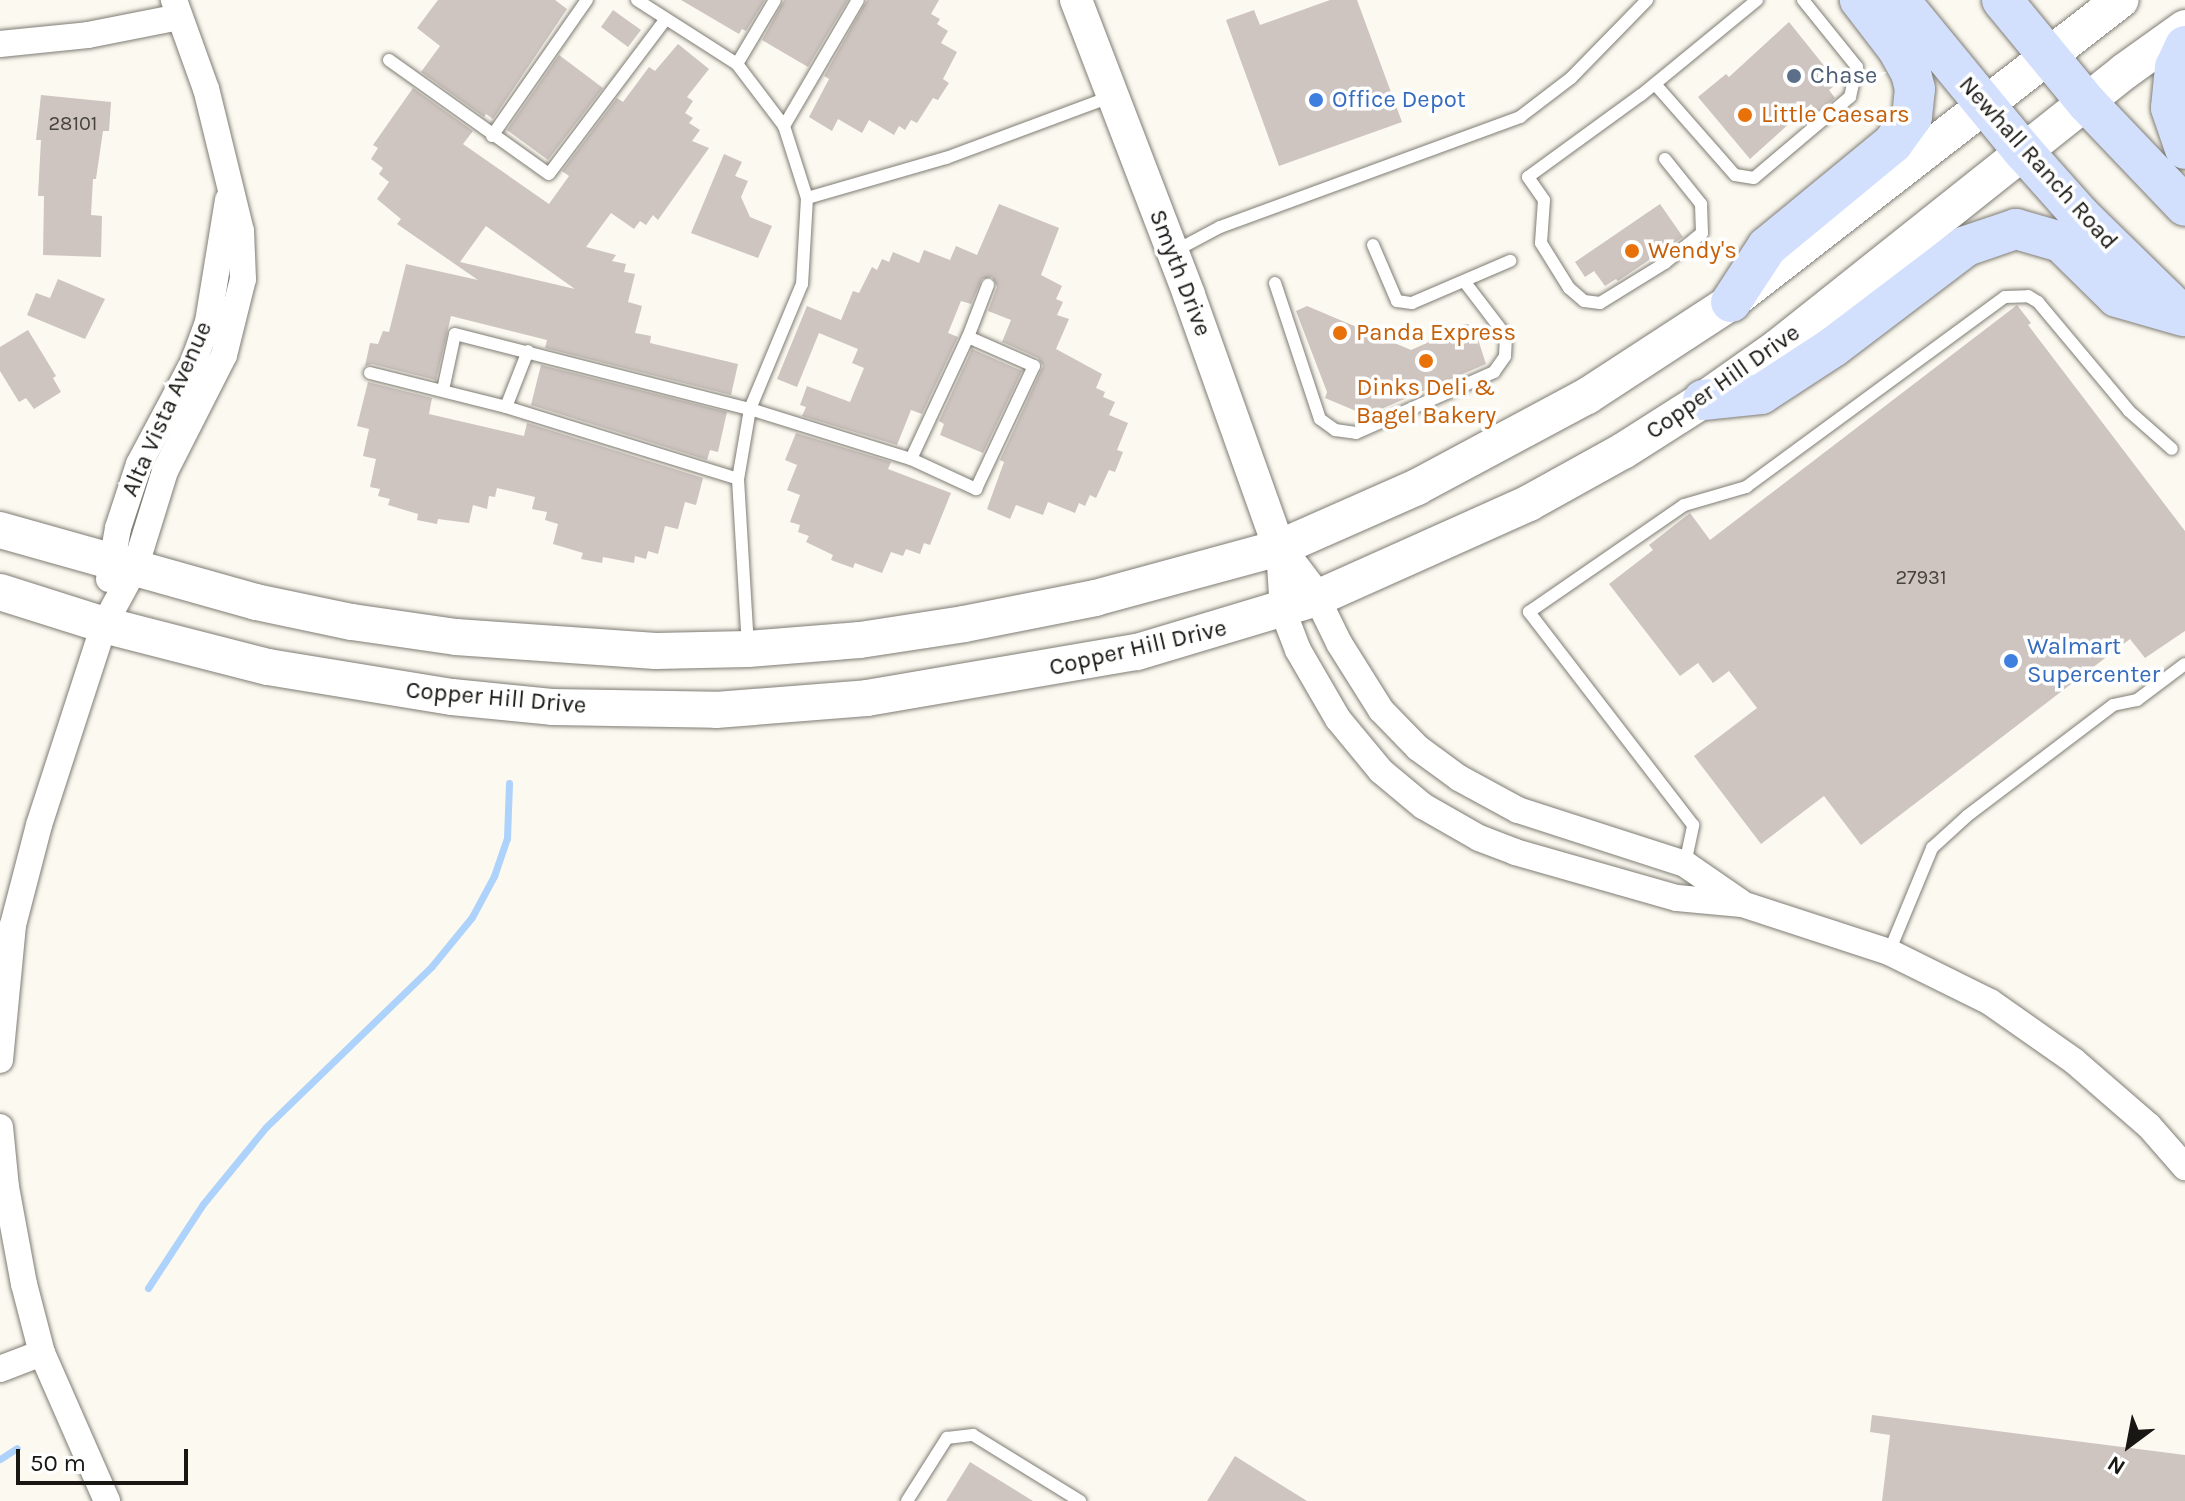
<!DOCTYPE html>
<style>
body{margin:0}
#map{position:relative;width:2185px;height:1501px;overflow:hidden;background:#fcf9f0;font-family:Karla,sans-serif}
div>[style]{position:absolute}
.stream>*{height:7px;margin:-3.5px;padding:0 3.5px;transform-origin:3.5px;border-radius:3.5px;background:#add2fb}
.building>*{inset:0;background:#cec4c0}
.roads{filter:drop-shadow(0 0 2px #7f7c74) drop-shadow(0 0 2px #7f7c74)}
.service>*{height:12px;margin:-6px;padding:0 6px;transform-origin:6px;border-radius:6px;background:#fff}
.minor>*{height:26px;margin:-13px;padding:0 13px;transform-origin:13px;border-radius:13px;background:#fff}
.tertiary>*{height:32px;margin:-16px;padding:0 16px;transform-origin:16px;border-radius:16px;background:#fff}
.secondary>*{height:36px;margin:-18px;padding:0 18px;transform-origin:18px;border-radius:18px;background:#fff}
.primary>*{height:40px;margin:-20px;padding:0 20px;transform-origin:20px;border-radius:20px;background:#d3e0fd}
.dots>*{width:22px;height:22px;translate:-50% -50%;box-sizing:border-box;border:4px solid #fff;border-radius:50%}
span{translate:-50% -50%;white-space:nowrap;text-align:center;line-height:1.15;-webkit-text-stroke:7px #fff;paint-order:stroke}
.number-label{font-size:20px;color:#46423e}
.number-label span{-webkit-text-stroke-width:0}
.service-label{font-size:24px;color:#4e5e75}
.left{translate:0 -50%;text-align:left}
.shop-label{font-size:24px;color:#366cbe}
.food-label{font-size:24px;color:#c56008}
.street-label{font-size:24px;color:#181713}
.north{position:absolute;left:2089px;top:1405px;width:80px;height:80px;-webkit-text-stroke:6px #fff;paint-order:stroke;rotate:212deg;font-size:22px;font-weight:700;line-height:32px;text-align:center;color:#181713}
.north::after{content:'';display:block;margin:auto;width:28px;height:36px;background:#181713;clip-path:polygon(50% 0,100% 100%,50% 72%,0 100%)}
.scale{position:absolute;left:16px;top:1449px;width:172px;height:36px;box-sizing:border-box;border:4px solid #181713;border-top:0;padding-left:10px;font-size:24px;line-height:28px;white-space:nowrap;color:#181713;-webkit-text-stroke:6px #fff;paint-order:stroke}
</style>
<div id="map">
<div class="stream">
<div style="left:148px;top:1288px;width:100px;rotate:-56.8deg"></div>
<div style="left:203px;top:1204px;width:99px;rotate:-50.7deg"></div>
<div style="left:266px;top:1127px;width:231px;rotate:-44.1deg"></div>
<div style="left:432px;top:966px;width:63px;rotate:-50.8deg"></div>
<div style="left:472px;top:917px;width:47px;rotate:-61.8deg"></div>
<div style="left:494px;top:876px;width:40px;rotate:-71.1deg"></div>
<div style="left:507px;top:838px;width:55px;rotate:-87.9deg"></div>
<div style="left:0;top:1459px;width:20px;rotate:-33deg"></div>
</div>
<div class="building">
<div style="clip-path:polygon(438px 0,555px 0,567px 9px,493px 119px,486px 114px,484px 117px,421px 72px,440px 46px,417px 28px)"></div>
<div style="clip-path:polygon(681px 0,765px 0,746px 31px,742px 29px,739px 34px)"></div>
<div style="clip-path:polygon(784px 0,848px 0,808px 67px,762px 40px)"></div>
<div style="clip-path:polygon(867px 0,939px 0,931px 14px,940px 19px,937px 24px,948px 31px,941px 43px,957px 52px,943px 79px,949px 83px,938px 100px,933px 98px,917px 123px,911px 120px,905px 130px,899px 126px,894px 135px,869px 120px,862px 133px,838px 119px,832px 131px,809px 117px,829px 79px,824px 76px)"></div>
<div style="clip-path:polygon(1330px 0,1357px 0,1402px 122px,1279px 166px,1226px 20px,1254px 10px,1260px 25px)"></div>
<div style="clip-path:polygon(613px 10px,641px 30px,628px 47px,601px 27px)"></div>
<div style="clip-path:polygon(1789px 22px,1834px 78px,1830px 81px,1834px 86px,1829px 90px,1835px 98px,1818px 113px,1811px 104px,1750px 159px,1698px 97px,1726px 74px,1729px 77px)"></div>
<div style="clip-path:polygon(evenodd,678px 44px,709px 69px,687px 97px,693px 101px,685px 113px,693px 118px,689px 123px,700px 130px,692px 141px,709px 148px,658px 220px,653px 215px,646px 225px,640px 221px,634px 229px,611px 213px,586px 247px,616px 255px,612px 261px,626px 264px,624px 272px,635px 274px,628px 302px,642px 306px,635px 333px,651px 336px,650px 343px,738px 364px,731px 395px,545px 348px,547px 340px,451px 316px,436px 380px,372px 364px,365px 366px,370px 343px,378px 344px,383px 331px,389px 332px,406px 264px,478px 280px,397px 224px,401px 219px,377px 199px,389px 182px,379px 174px,383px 168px,371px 159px,378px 148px,373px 145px,413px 88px,473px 131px,463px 144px,549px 204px,569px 176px,562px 171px,617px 98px,623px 102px,649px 67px,655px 71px,678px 44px,486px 226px,575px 289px,460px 262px,486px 226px)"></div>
<div style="clip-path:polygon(559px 55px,603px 88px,548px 160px,507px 130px)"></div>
<div style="clip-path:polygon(41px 95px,111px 102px,109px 131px,103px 131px,96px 179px,93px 179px,91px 215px,102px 216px,101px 257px,43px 255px,44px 196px,38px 196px,41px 140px,36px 140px)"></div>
<div style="clip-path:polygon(724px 154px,742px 162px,735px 176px,748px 181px,741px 197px,750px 217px,772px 226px,758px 258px,691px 233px)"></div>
<div style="clip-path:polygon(999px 204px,1059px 228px,1041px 275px,1062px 286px,1056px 299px,1063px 302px,1057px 315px,1069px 319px,1056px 349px,1102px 374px,1096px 388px,1105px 392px,1103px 397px,1115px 402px,1109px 415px,1128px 423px,1117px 450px,1123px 452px,1115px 472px,1109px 470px,1096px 498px,1090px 495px,1085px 506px,1079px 503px,1075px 513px,1048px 502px,1043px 515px,1016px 505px,1010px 519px,987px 509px,1004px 462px,1000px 460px,1043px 366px,1038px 358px,1002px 342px,1011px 320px,988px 311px,997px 287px,992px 277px,982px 279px,971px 304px,961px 301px,948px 333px,958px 337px,922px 414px,911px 410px,897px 445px,802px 416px,806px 407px,800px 405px,807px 386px,850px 402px,864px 368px,852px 363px,858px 349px,819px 333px,797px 387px,777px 379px,807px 306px,841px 320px,853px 291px,859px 293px,872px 267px,877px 270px,882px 259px,889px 262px,893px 252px,919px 263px,924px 250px,950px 260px,956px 246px,977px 255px)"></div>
<div style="clip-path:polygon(1660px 204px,1683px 237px,1618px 281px,1616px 279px,1605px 286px,1594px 271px,1585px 277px,1575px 262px)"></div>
<div style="clip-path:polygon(58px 279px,105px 299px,85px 339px,27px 315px,36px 293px,50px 298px)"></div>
<div style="clip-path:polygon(2017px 305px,2031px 323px,2028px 325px,2185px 531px,2185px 631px,2145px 658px,2130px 639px,1861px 845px,1824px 796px,1761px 844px,1694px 756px,1757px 708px,1729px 671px,1713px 683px,1698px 663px,1680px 676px,1609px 584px,1653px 550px,1649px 545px,1690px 513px,1710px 540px)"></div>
<div style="clip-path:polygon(1307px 306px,1411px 350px,1447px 334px,1457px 325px,1468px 324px,1475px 330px,1486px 364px,1372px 413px,1357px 407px,1356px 411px,1325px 398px,1327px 392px,1296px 311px)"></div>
<div style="clip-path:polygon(28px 330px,56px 376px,53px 378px,61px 392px,34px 409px,26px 398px,19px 402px,0 371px,0 347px)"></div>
<div style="clip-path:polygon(972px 349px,1022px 371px,983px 453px,940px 435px,944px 424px,939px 421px)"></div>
<div style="clip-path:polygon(541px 365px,727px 412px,718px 452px,710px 450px,707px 460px,531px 405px)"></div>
<div style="clip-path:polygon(368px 382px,432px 398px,429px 414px,524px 436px,527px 423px,703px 478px,696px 505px,685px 502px,678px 529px,665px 526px,658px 554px,648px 551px,646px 559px,635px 556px,634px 563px,603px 557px,602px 563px,581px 559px,583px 553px,553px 544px,558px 524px,545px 520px,547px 512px,532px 509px,535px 497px,497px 488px,495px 497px,489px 496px,487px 509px,473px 505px,469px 523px,438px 519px,437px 524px,417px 520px,418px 514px,388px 505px,390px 499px,378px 496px,380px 489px,370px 487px,376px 459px,363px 456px,369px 429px,357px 426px)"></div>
<div style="clip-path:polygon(796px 433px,891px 462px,888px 469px,951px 493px,930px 545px,924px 543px,920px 554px,906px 549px,903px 556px,891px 552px,882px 573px,855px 563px,853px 568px,831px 560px,833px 555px,806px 542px,809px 536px,798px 532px,800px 525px,790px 522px,800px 495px,787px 490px,797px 465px,785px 460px)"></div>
<div style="clip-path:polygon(1872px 1415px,2185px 1455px,2185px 1501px,1882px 1501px,1890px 1435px,1870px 1432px)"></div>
<div style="clip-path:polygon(1235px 1456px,1307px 1501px,1207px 1501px)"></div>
<div style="clip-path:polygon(970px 1462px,1033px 1501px,946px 1501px)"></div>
</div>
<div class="roads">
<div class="service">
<div style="left:637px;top:0;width:119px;rotate:32.6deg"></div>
<div style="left:737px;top:64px;width:78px;rotate:52.8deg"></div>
<div style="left:784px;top:126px;width:76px;rotate:72.3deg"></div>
<div style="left:807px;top:198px;width:86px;rotate:93.3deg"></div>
<div style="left:802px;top:284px;width:135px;rotate:112.6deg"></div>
<div style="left:750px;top:409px;width:71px;rotate:99.7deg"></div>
<div style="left:738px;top:479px;width:167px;rotate:86.6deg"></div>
<div style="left:389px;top:60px;width:196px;rotate:35.5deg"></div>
<div style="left:549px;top:174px;width:193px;rotate:-53deg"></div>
<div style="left:737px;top:64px;width:74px;rotate:-59.3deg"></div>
<div style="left:1655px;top:84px;width:121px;rotate:48.7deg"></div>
<div style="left:1735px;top:175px;width:19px;rotate:9deg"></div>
<div style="left:1754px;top:178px;width:126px;rotate:-40.2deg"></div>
<div style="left:1850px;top:97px;width:31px;rotate:-77deg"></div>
<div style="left:1857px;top:67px;width:86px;rotate:-128.9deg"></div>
<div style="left:784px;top:126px;width:146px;rotate:-59.6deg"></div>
<div style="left:492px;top:136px;width:166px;rotate:-55.1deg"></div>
<div style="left:1665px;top:159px;width:58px;rotate:51.3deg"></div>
<div style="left:1701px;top:204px;width:29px;rotate:88deg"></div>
<div style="left:1702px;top:233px;width:48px;rotate:141deg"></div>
<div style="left:1665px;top:263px;width:76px;rotate:148.4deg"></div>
<div style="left:1600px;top:303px;width:16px;rotate:-173deg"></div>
<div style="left:1584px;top:301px;width:20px;rotate:-139deg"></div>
<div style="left:1569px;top:288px;width:53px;rotate:-121.9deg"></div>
<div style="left:1541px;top:243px;width:43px;rotate:-86deg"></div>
<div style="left:1544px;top:200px;width:28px;rotate:-125deg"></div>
<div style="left:1528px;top:177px;width:140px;rotate:-36deg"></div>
<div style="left:1641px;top:95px;width:150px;rotate:-39.3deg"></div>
<div style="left:807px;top:198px;width:145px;rotate:-16.1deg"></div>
<div style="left:946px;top:158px;width:178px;rotate:-20.4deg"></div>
<div style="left:1373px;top:245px;width:61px;rotate:66.8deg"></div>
<div style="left:1397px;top:301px;width:15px;rotate:8deg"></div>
<div style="left:1412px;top:303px;width:107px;rotate:-23.2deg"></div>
<div style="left:1175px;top:251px;width:51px;rotate:-28.1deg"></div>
<div style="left:1220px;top:227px;width:320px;rotate:-20.1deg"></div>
<div style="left:1520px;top:117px;width:64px;rotate:-37.4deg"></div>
<div style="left:1571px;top:78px;width:109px;rotate:-45.7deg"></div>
<div style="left:1275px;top:283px;width:143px;rotate:71.7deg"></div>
<div style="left:1320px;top:419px;width:19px;rotate:36deg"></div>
<div style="left:1335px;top:430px;width:21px;rotate:8deg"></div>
<div style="left:1356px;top:433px;width:151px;rotate:-23.8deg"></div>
<div style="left:1494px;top:372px;width:19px;rotate:-55deg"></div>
<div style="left:1505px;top:356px;width:20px;rotate:-87deg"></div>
<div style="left:1506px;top:336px;width:69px;rotate:-127.4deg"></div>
<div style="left:370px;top:373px;width:140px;rotate:14deg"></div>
<div style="left:506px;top:407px;width:243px;rotate:17.2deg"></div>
<div style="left:443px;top:390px;width:57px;rotate:-77.9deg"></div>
<div style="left:455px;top:334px;width:304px;rotate:14.3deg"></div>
<div style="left:750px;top:409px;width:169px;rotate:17.3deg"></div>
<div style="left:911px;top:459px;width:72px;rotate:24.8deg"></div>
<div style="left:976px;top:489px;width:136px;rotate:-64.8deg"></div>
<div style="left:1034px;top:366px;width:72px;rotate:-156.3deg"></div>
<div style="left:506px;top:407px;width:60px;rotate:-68.6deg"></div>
<div style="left:911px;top:459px;width:135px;rotate:-65deg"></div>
<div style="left:968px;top:337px;width:56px;rotate:-69deg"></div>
<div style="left:1685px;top:864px;width:40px;rotate:-78deg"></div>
<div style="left:1693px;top:825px;width:269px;rotate:-127.6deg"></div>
<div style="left:1529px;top:612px;width:188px;rotate:-34.6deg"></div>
<div style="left:1684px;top:505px;width:65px;rotate:-16.2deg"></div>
<div style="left:1746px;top:487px;width:321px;rotate:-36.3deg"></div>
<div style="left:2005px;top:297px;width:23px;rotate:-2deg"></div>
<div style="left:2028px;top:296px;width:12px;rotate:31deg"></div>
<div style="left:2038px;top:302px;width:142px;rotate:50.1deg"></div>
<div style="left:2129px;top:411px;width:57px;rotate:41.5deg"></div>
<div style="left:1889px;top:952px;width:113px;rotate:-67.5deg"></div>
<div style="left:1932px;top:848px;width:47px;rotate:-42.4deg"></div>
<div style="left:1967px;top:816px;width:183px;rotate:-37.2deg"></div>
<div style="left:2113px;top:705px;width:25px;rotate:-12deg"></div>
<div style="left:2137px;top:700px;width:60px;rotate:-36.9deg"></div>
<div style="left:907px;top:1501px;width:75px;rotate:-57.6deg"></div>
<div style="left:947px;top:1438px;width:26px;rotate:-7deg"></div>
<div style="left:973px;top:1435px;width:126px;rotate:31.7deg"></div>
</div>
<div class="minor">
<div style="left:0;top:44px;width:88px;rotate:-5.8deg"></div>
<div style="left:88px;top:35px;width:93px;rotate:-11.2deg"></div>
<div style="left:1279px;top:548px;width:63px;rotate:86.4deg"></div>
<div style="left:1283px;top:611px;width:42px;rotate:69deg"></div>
<div style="left:1298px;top:650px;width:80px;rotate:59.9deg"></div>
<div style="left:1338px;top:719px;width:67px;rotate:50.4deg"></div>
<div style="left:1381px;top:771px;width:55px;rotate:39.8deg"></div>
<div style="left:1423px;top:806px;width:64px;rotate:29.7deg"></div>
<div style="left:1479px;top:838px;width:39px;rotate:21deg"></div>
<div style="left:1515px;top:852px;width:168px;rotate:15.9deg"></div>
<div style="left:1677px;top:898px;width:65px;rotate:5.3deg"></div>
<div style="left:1742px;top:904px;width:155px;rotate:18.1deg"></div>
<div style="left:1889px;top:952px;width:113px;rotate:26.3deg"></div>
<div style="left:1990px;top:1002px;width:103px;rotate:35.1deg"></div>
<div style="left:2074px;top:1061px;width:99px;rotate:40.9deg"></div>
<div style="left:2149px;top:1126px;width:55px;rotate:48.7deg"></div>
<div style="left:109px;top:579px;width:52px;rotate:-80deg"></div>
<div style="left:118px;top:528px;width:67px;rotate:-71.8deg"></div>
<div style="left:139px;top:464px;width:115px;rotate:-61.9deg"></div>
<div style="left:193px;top:363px;width:44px;rotate:-69.9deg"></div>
<div style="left:208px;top:322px;width:124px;rotate:-80.7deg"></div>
<div style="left:1317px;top:598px;width:50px;rotate:63.9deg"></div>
<div style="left:1339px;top:643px;width:79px;rotate:57.9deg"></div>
<div style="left:1381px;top:710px;width:53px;rotate:45.8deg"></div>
<div style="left:1418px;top:748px;width:51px;rotate:36.2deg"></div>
<div style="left:1459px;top:778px;width:67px;rotate:28.5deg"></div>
<div style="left:1518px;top:810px;width:176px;rotate:17.9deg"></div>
<div style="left:1685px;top:864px;width:67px;rotate:34.6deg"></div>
<div style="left:0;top:1060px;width:136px;rotate:-84.5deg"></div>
<div style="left:13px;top:925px;width:103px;rotate:-75.4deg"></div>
<div style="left:39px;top:825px;width:210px;rotate:-72deg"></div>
<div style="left:104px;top:625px;width:65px;rotate:-61.5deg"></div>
<div style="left:135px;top:568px;width:102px;rotate:-72.8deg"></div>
<div style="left:165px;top:471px;width:130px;rotate:-63deg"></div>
<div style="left:224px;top:355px;width:78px;rotate:-76deg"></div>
<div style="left:243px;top:279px;width:48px;rotate:-92.4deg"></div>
<div style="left:241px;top:231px;width:146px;rotate:-103.8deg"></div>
<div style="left:206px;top:89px;width:95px;rotate:-109.8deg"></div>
<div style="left:0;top:1127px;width:60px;rotate:84.3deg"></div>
<div style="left:6px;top:1187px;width:99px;rotate:79.5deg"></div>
<div style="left:24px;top:1284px;width:71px;rotate:75.4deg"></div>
<div style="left:42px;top:1353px;width:162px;rotate:66.3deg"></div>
<div style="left:0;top:1369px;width:45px;rotate:-20.9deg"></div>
</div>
<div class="tertiary">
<div style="left:1076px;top:0;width:316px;rotate:69deg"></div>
<div style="left:1189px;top:295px;width:269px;rotate:70.4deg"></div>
<div style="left:1279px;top:548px;width:63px;rotate:52.8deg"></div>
</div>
<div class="secondary">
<div style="left:0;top:530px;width:266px;rotate:15.7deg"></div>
<div style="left:256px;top:602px;width:98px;rotate:11.8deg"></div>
<div style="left:352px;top:622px;width:105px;rotate:8.2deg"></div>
<div style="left:456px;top:637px;width:200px;rotate:4deg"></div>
<div style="left:656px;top:651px;width:92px;rotate:-1.2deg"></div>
<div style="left:748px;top:649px;width:112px;rotate:-4.6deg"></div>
<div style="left:860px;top:640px;width:105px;rotate:-8.7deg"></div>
<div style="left:964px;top:624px;width:134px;rotate:-11.2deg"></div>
<div style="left:1095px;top:598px;width:191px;rotate:-15.2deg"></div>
<div style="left:1279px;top:548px;width:151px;rotate:-23.8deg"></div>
<div style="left:1417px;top:487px;width:193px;rotate:-28.2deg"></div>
<div style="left:1587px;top:396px;width:172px;rotate:-33.1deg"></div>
<div style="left:1731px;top:302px;width:493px;rotate:-37.8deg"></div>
<div style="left:0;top:592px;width:109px;rotate:17.6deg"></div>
<div style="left:104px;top:625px;width:169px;rotate:14.4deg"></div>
<div style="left:268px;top:667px;width:186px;rotate:9.3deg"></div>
<div style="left:452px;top:697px;width:100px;rotate:5.7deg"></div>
<div style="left:552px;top:707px;width:164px;rotate:1deg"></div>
<div style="left:716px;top:710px;width:151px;rotate:-4.5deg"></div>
<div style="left:867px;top:698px;width:274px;rotate:-9.7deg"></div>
<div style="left:1137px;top:652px;width:188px;rotate:-16.7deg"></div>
<div style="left:1317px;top:598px;width:232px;rotate:-24.1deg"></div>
<div style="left:1529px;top:503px;width:107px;rotate:-29deg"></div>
<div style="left:1623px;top:451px;width:95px;rotate:-32.5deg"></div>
<div style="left:1703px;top:400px;width:92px;rotate:-35.2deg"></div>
<div style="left:1778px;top:347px;width:443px;rotate:-38.5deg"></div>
<div style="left:2125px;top:71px;width:74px;rotate:-35.6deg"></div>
</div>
<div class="primary">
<div style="left:1899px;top:0;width:197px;rotate:50.6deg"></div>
<div style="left:2024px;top:152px;width:86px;rotate:48.3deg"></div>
<div style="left:2081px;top:216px;width:137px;rotate:44.4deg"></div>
<div style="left:2002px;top:0;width:134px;rotate:50.5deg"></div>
<div style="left:2087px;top:103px;width:142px;rotate:46.4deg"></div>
<div style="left:2185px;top:46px;width:23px;rotate:115deg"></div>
<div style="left:2175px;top:67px;width:41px;rotate:95.6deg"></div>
<div style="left:2171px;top:108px;width:43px;rotate:71.1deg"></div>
<div style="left:1731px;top:302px;width:66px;rotate:-56.8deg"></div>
<div style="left:1767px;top:247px;width:163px;rotate:-39.5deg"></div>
<div style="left:1893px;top:143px;width:32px;rotate:-54deg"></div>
<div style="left:1912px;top:117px;width:28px;rotate:-84deg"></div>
<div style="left:1915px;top:89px;width:16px;rotate:-104deg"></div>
<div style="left:1911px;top:73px;width:29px;rotate:-119deg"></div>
<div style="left:1897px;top:48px;width:61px;rotate:-127.6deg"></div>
<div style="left:1703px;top:400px;width:58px;rotate:-5.9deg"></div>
<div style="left:1761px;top:394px;width:86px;rotate:-33.1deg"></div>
<div style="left:1833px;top:347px;width:167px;rotate:-37.2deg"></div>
<div style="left:1966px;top:246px;width:53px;rotate:-18.8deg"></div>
<div style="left:2016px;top:229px;width:47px;rotate:16.1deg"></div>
<div style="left:2061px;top:242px;width:78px;rotate:44.5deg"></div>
<div style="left:2117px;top:297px;width:69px;rotate:16.1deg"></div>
</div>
</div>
<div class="dots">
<div style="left:1794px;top:76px;background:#5c6f8a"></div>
<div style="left:1316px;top:100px;background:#3f7fe0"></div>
<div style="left:1745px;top:115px;background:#e8710a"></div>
<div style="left:1632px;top:251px;background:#e8710a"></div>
<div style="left:1340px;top:333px;background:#e8710a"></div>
<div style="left:1426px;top:361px;background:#e8710a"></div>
<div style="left:2011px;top:661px;background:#3f7fe0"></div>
</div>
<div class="number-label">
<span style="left:73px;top:123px">28101</span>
<span style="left:1921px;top:577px">27931</span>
</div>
<div class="service-label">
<span class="left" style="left:1810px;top:76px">Chase</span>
</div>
<div class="shop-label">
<span class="left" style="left:1332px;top:100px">Office Depot</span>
<span class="left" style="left:2027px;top:661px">Walmart<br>Supercenter</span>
</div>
<div class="food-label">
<span class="left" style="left:1761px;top:115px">Little Caesars</span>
<span class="left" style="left:1648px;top:251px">Wendy's</span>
<span class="left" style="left:1356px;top:333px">Panda Express</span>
<span style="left:1426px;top:402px">Dinks Deli &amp;<br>Bagel Bakery</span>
</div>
<div class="street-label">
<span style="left:2038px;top:163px;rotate:48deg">Newhall Ranch Road</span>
<span style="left:1180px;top:273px;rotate:69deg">Smyth Drive</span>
<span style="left:1723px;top:382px;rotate:-35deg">Copper Hill Drive</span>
<span style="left:167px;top:409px;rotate:-66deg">Alta Vista Avenue</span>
<span style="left:1138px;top:648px;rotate:-13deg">Copper Hill Drive</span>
<span style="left:496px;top:698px;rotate:5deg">Copper Hill Drive</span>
</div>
<div class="north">N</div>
<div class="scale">50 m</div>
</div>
